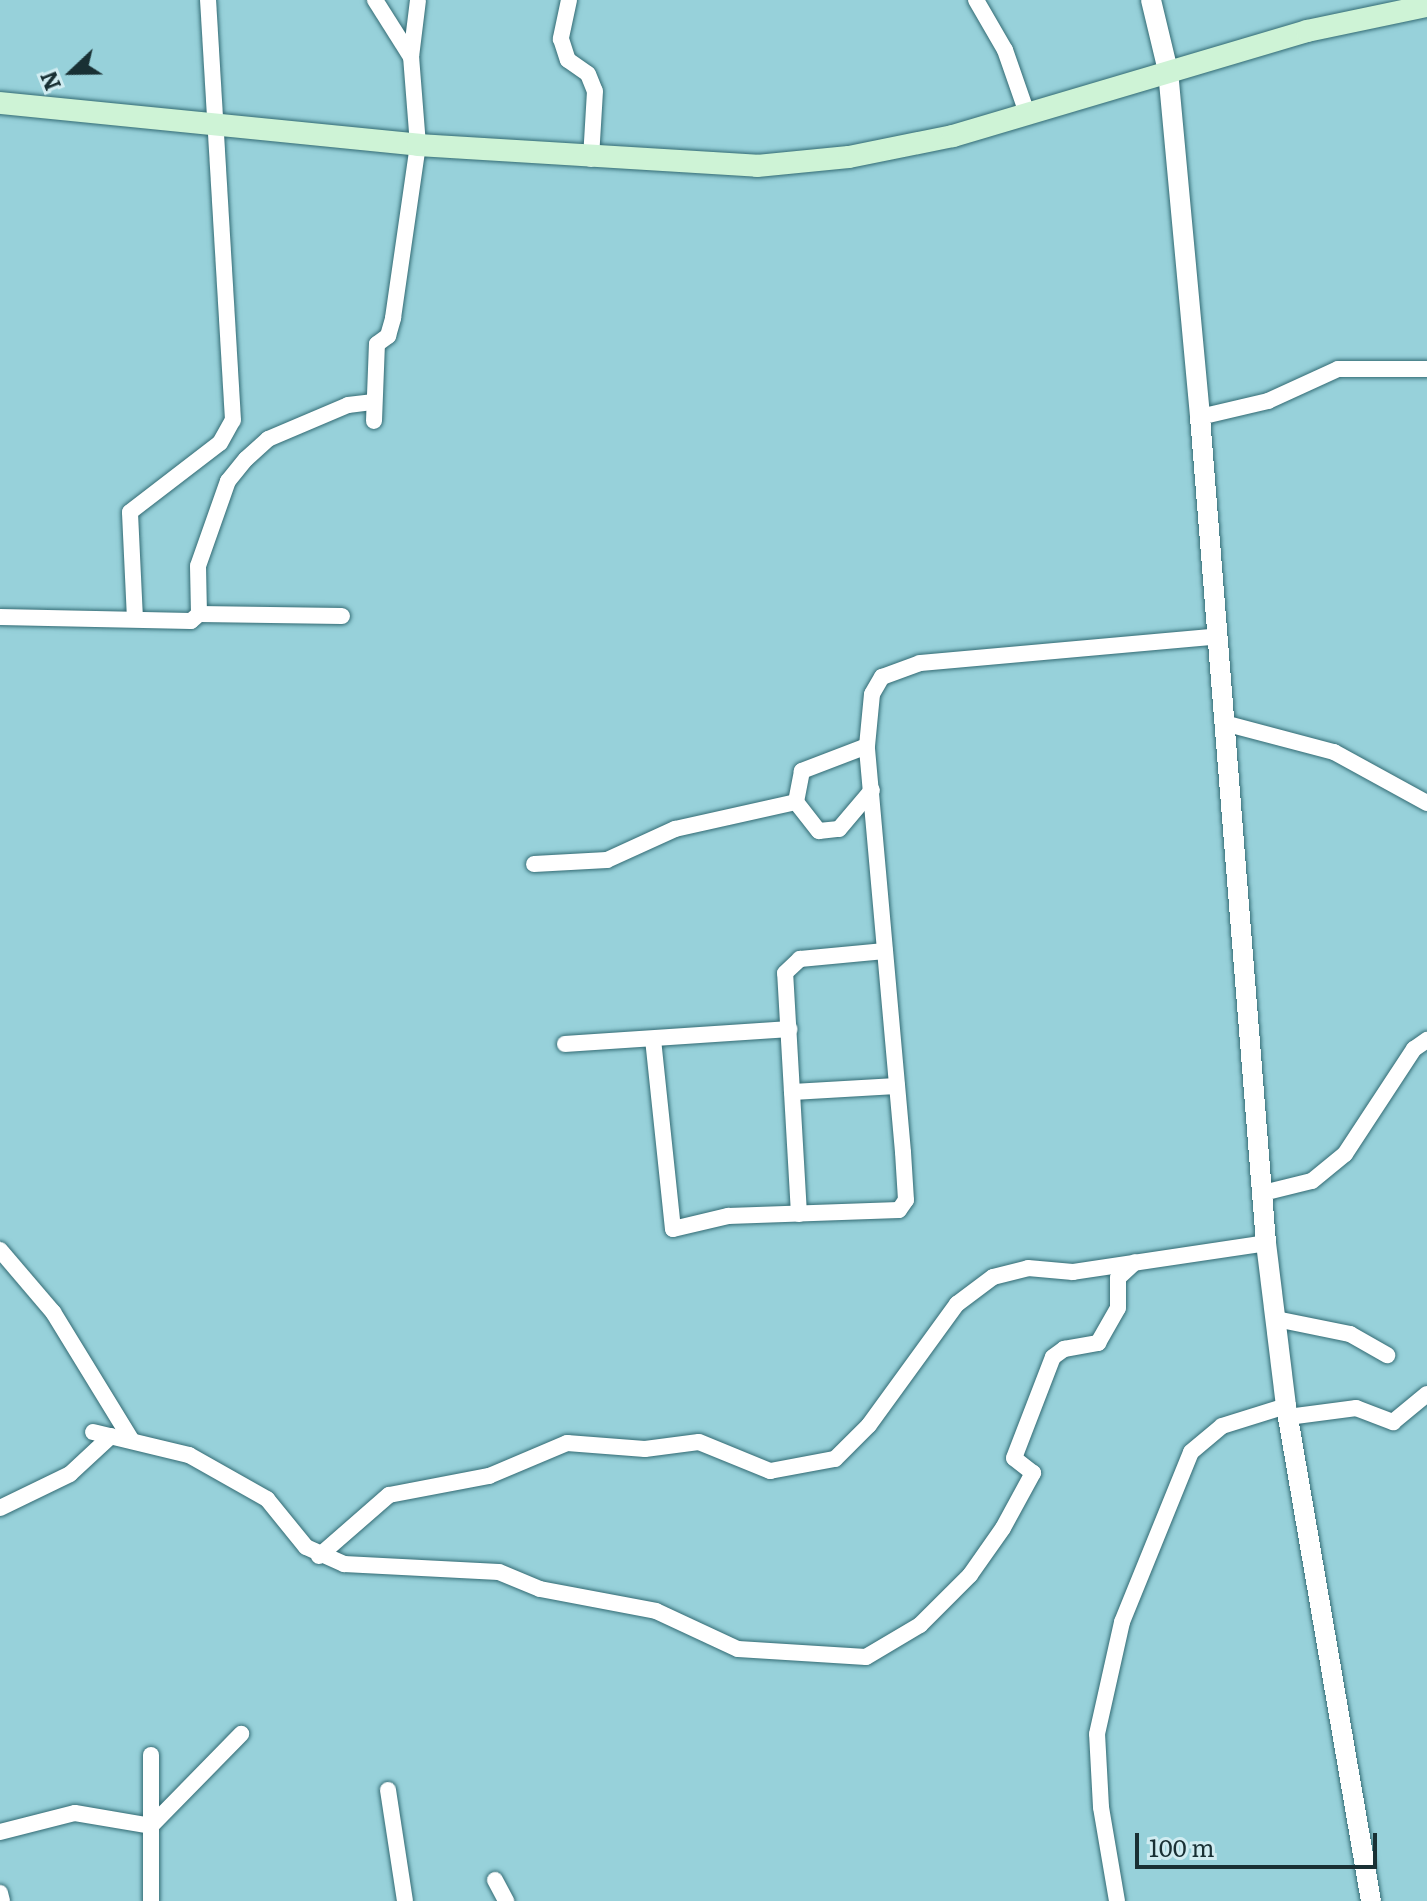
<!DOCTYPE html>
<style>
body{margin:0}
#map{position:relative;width:1427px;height:1901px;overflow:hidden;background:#97d1da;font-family:Literata,serif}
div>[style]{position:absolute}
.roads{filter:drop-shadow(0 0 2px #336b74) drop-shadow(0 0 2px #336b74)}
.minor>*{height:16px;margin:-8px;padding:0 8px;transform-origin:8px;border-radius:8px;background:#fff}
.tertiary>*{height:20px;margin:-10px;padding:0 10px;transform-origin:10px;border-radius:10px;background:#fff}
.secondary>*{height:22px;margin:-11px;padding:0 11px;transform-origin:11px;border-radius:11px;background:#cef3d6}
span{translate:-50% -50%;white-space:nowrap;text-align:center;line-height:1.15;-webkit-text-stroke:7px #d0ecf1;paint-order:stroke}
.north{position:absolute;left:32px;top:32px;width:80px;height:80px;-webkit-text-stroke:6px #d0ecf1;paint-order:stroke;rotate:248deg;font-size:22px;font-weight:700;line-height:32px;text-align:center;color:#193034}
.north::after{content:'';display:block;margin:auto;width:28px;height:36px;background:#193034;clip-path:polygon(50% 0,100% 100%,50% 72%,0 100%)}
.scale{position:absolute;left:1135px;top:1833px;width:242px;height:36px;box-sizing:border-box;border:4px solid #193034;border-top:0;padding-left:10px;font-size:24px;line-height:28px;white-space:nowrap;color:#193034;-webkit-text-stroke:6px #d0ecf1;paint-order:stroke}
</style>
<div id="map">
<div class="roads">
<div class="minor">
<div style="left:375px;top:0;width:67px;rotate:57.7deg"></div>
<div style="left:569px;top:0;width:40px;rotate:102deg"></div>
<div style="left:561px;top:39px;width:22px;rotate:72deg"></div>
<div style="left:568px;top:60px;width:24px;rotate:35deg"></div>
<div style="left:588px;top:74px;width:18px;rotate:68deg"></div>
<div style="left:595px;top:91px;width:68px;rotate:93.4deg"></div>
<div style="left:976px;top:0;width:58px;rotate:59.9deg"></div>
<div style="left:1005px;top:50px;width:67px;rotate:70.8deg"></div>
<div style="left:1200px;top:417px;width:70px;rotate:-13.2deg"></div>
<div style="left:1268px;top:401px;width:77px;rotate:-24.6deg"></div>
<div style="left:1338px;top:369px;width:89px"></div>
<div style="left:374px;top:421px;width:77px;rotate:-87.8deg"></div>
<div style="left:377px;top:344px;width:14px;rotate:-36deg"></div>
<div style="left:388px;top:336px;width:19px;rotate:-74deg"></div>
<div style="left:393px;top:318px;width:175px;rotate:-81.8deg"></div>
<div style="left:418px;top:145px;width:88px;rotate:-94.5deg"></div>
<div style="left:411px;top:57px;width:57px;rotate:-83deg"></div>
<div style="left:199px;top:614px;width:143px;rotate:0.8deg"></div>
<div style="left:0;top:617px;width:191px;rotate:1.2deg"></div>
<div style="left:191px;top:621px;width:11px;rotate:-41deg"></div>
<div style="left:199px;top:614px;width:48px;rotate:-91.2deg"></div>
<div style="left:198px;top:566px;width:90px;rotate:-70.6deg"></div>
<div style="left:228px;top:481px;width:28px;rotate:-51deg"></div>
<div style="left:246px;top:459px;width:30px;rotate:-42deg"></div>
<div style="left:268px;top:439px;width:87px;rotate:-23deg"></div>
<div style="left:348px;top:405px;width:26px;rotate:-7deg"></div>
<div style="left:135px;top:619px;width:107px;rotate:-92.7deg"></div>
<div style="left:130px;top:512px;width:113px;rotate:-37.5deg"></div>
<div style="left:220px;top:443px;width:26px;rotate:-61deg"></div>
<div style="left:233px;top:420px;width:421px;rotate:-93.4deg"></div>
<div style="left:1224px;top:723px;width:114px;rotate:14.8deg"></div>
<div style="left:1334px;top:752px;width:106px;rotate:28.7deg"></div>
<div style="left:867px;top:746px;width:70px;rotate:159deg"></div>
<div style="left:802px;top:771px;width:32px;rotate:101deg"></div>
<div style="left:796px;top:802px;width:37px;rotate:52deg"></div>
<div style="left:819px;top:831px;width:20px;rotate:-6deg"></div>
<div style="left:839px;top:829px;width:51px;rotate:-49.8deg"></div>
<div style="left:534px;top:864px;width:73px;rotate:-3.1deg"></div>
<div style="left:607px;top:860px;width:75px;rotate:-24.5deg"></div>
<div style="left:675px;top:829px;width:124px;rotate:-12.6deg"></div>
<div style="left:653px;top:1039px;width:191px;rotate:84deg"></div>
<div style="left:673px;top:1229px;width:57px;rotate:-13.3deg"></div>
<div style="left:728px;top:1216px;width:171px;rotate:-2deg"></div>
<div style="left:899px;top:1210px;width:12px;rotate:-55deg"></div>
<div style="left:906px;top:1200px;width:48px;rotate:-93.6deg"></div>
<div style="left:903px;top:1152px;width:408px;rotate:-95.1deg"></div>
<div style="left:867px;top:746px;width:52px;rotate:-84.5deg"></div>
<div style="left:872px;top:694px;width:20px;rotate:-60deg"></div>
<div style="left:882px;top:677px;width:40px;rotate:-20.2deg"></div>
<div style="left:920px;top:663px;width:295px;rotate:-5.1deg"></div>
<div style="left:565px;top:1044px;width:225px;rotate:-3.8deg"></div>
<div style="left:792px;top:1092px;width:105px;rotate:-3.3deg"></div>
<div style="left:1263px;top:1193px;width:50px;rotate:-13.8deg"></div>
<div style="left:1312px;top:1181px;width:43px;rotate:-39.3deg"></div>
<div style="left:1345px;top:1154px;width:126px;rotate:-56.7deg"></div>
<div style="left:1414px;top:1049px;width:16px;rotate:-35deg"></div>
<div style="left:799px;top:1214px;width:241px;rotate:-93.3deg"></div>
<div style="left:785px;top:973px;width:21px;rotate:-43deg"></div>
<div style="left:800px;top:959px;width:85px;rotate:-5.4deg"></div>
<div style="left:0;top:1250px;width:82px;rotate:49.5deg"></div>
<div style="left:53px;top:1312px;width:151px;rotate:58.5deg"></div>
<div style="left:1276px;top:1319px;width:76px;rotate:11.5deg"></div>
<div style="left:1350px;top:1334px;width:43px;rotate:29.6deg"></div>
<div style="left:1288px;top:1417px;width:69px;rotate:-7.5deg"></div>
<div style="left:1356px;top:1408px;width:40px;rotate:21deg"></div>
<div style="left:1393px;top:1422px;width:44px;rotate:-39.5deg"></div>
<div style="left:93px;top:1432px;width:99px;rotate:13.5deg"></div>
<div style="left:189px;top:1455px;width:90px;rotate:29.4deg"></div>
<div style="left:267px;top:1499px;width:62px;rotate:50.9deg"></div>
<div style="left:306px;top:1547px;width:42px;rotate:24.1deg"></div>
<div style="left:344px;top:1564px;width:155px;rotate:3deg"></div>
<div style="left:499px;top:1572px;width:44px;rotate:22.5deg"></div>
<div style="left:540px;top:1589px;width:118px;rotate:10.7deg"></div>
<div style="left:656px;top:1611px;width:90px;rotate:24.9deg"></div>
<div style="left:738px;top:1649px;width:128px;rotate:3.6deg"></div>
<div style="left:866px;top:1657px;width:63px;rotate:-30.7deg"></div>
<div style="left:920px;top:1625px;width:71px;rotate:-45deg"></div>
<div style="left:970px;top:1575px;width:57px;rotate:-54.9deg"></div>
<div style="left:1003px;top:1528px;width:63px;rotate:-61.4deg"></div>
<div style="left:1033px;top:1473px;width:24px;rotate:-142deg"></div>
<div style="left:1014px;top:1458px;width:108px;rotate:-68.9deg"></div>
<div style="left:1053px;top:1357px;width:14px;rotate:-36deg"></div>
<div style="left:1064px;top:1349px;width:35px;rotate:-10deg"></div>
<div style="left:1098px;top:1343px;width:40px;rotate:-60.3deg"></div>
<div style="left:1118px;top:1308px;width:30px;rotate:-90deg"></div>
<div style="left:1118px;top:1278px;width:23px;rotate:-43deg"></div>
<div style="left:0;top:1508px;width:78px;rotate:-25.9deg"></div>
<div style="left:70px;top:1474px;width:56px;rotate:-42.8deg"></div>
<div style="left:319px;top:1556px;width:93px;rotate:-41.1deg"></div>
<div style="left:389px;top:1495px;width:102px;rotate:-10.8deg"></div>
<div style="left:489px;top:1476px;width:85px;rotate:-22.9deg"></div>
<div style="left:567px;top:1443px;width:78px;rotate:4.4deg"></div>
<div style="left:645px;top:1449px;width:54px;rotate:-7.4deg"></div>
<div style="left:699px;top:1442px;width:77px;rotate:22.2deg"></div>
<div style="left:770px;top:1471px;width:66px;rotate:-10.5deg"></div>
<div style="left:835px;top:1459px;width:48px;rotate:-45deg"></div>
<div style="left:869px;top:1425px;width:150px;rotate:-54deg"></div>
<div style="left:957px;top:1304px;width:45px;rotate:-36.9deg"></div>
<div style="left:993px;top:1277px;width:36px;rotate:-14deg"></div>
<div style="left:1028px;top:1268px;width:45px;rotate:5.1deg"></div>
<div style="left:1073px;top:1272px;width:195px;rotate:-8.5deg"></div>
<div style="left:151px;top:1755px;width:146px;rotate:90deg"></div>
<div style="left:388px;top:1790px;width:112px;rotate:81.3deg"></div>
<div style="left:151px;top:1826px;width:129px;rotate:-45.6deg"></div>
<div style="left:0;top:1832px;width:77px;rotate:-14.2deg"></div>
<div style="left:75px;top:1813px;width:77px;rotate:9.7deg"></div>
<div style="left:495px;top:1880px;width:24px;rotate:62deg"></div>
<div style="left:0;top:1893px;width:8px;rotate:76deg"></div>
<div style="left:1117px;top:1901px;width:95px;rotate:-99.7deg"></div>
<div style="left:1101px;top:1807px;width:73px;rotate:-93.1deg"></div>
<div style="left:1097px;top:1734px;width:115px;rotate:-77.4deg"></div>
<div style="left:1122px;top:1622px;width:183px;rotate:-67.9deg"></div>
<div style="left:1191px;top:1452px;width:40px;rotate:-40deg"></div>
<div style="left:1222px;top:1426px;width:67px;rotate:-17.4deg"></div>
</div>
<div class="tertiary">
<div style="left:1151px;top:0;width:73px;rotate:76.5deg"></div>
<div style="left:1168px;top:71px;width:347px;rotate:84.7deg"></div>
<div style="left:1200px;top:417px;width:829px;rotate:85.43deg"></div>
<div style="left:1266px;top:1243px;width:164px;rotate:83deg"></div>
<div style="left:1286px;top:1406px;width:502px;rotate:80.26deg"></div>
</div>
<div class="secondary">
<div style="left:0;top:103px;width:420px;rotate:5.7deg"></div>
<div style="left:418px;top:145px;width:340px;rotate:3.5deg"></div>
<div style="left:757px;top:166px;width:92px;rotate:-5.6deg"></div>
<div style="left:849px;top:157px;width:106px;rotate:-11.4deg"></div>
<div style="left:953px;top:136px;width:369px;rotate:-16.5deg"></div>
<div style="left:1307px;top:31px;width:123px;rotate:-11.8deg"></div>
</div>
</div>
<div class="north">N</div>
<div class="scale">100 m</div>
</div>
